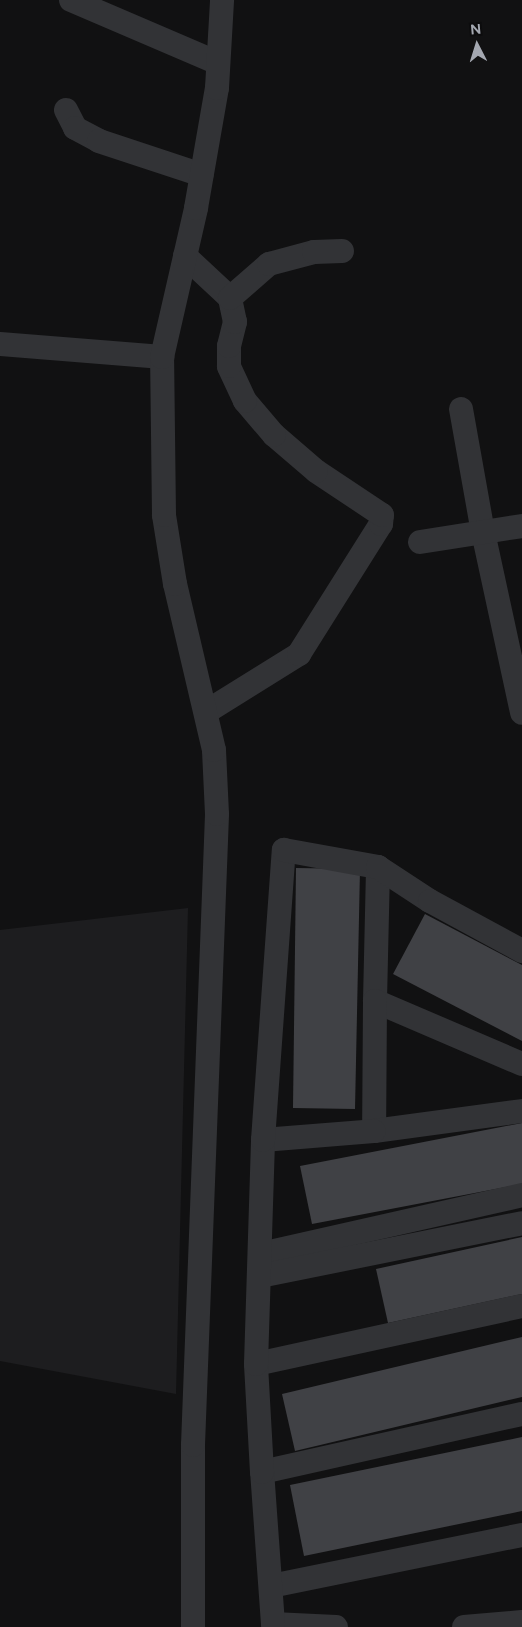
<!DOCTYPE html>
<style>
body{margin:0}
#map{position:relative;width:522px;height:1627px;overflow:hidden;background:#111112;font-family:Figtree,sans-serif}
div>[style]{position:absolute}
.built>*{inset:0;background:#1d1d1f}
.building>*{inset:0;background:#404145}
.minor>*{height:24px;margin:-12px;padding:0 12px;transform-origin:12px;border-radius:12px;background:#323336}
span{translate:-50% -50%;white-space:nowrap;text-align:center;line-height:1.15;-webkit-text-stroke:4px #0c0c0d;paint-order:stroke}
.north{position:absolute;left:452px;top:20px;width:50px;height:50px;-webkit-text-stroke:4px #0c0c0d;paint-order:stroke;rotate:355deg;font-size:14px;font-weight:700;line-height:20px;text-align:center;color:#a4a8b1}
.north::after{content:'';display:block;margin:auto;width:18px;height:22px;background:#a4a8b1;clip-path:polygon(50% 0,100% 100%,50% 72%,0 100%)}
</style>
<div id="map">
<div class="built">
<div style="clip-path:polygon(188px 908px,176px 1394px,0 1361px,0 930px)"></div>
</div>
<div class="building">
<div style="clip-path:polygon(296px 868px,360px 869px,355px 1109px,293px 1108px)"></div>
<div style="clip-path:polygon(425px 914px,522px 965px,522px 1041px,393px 974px)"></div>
<div style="clip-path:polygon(522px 1123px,522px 1184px,312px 1224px,300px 1166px)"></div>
<div style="clip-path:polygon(522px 1237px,522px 1294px,388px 1323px,376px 1269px)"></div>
<div style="clip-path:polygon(522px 1337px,522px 1397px,295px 1451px,282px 1394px)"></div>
<div style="clip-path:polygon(522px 1437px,522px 1511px,304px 1556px,290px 1485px)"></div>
</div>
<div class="minor">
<div style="left:71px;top:0;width:160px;rotate:23.2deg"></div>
<div style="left:66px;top:110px;width:20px;rotate:63deg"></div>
<div style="left:75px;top:128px;width:27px;rotate:28deg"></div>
<div style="left:99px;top:141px;width:108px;rotate:18.3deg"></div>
<div style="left:185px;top:256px;width:62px;rotate:43deg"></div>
<div style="left:0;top:344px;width:163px;rotate:4.6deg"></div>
<div style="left:461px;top:409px;width:125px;rotate:79.9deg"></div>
<div style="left:483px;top:532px;width:185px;rotate:77.8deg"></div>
<div style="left:420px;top:542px;width:103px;rotate:-8.9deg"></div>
<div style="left:206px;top:712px;width:110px;rotate:-31.9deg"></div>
<div style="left:299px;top:654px;width:154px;rotate:-57.8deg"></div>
<div style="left:381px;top:524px;width:9px;rotate:-84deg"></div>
<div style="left:382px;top:515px;width:79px;rotate:-146.3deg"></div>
<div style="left:316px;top:471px;width:55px;rotate:-139.4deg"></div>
<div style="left:274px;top:435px;width:45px;rotate:-130.5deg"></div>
<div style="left:245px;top:401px;width:38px;rotate:-115deg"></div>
<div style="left:229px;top:366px;width:20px;rotate:-90deg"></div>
<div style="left:229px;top:346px;width:25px;rotate:-76deg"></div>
<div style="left:235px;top:322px;width:25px;rotate:-102deg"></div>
<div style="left:230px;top:298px;width:52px;rotate:-41.1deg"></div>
<div style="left:269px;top:264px;width:47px;rotate:-14.9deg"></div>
<div style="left:314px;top:252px;width:28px;rotate:-2deg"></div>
<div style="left:375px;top:1001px;width:134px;rotate:-88.7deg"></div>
<div style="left:522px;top:1064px;width:160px;rotate:-156.8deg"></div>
<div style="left:375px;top:1001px;width:130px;rotate:90.4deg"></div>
<div style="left:374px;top:1131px;width:149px;rotate:-7.7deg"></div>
<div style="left:263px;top:1140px;width:111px;rotate:-4.6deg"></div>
<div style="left:261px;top:1254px;width:268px;rotate:-12.7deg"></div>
<div style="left:260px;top:1276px;width:267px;rotate:-11.4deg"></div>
<div style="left:256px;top:1364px;width:272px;rotate:-12.3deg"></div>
<div style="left:262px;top:1472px;width:266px;rotate:-12.6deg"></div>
<div style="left:271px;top:1586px;width:256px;rotate:-11.5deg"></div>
<div style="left:193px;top:1627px;width:182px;rotate:-90deg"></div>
<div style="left:193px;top:1445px;width:631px;rotate:-87.82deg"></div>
<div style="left:217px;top:814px;width:64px;rotate:-92.7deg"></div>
<div style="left:214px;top:750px;width:171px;rotate:-103.2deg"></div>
<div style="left:175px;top:584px;width:70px;rotate:-99.1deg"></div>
<div style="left:164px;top:515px;width:158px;rotate:-90.7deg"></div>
<div style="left:162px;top:357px;width:153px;rotate:-77.1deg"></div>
<div style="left:196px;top:208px;width:122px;rotate:-80.1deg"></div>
<div style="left:217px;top:88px;width:88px;rotate:-86.7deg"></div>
<div style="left:336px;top:1627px;width:63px;rotate:-177.3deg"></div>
<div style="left:273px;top:1624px;width:152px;rotate:-94.1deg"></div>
<div style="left:262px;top:1472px;width:108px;rotate:-93.2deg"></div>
<div style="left:256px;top:1364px;width:224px;rotate:-88.2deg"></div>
<div style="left:263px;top:1140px;width:291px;rotate:-85.9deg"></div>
<div style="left:284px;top:850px;width:96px;rotate:10.3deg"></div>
<div style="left:378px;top:867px;width:62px;rotate:33.2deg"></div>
<div style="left:430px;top:901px;width:105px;rotate:28.5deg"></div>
<div style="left:464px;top:1627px;width:58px;rotate:-4.9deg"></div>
</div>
<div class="north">N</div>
</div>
